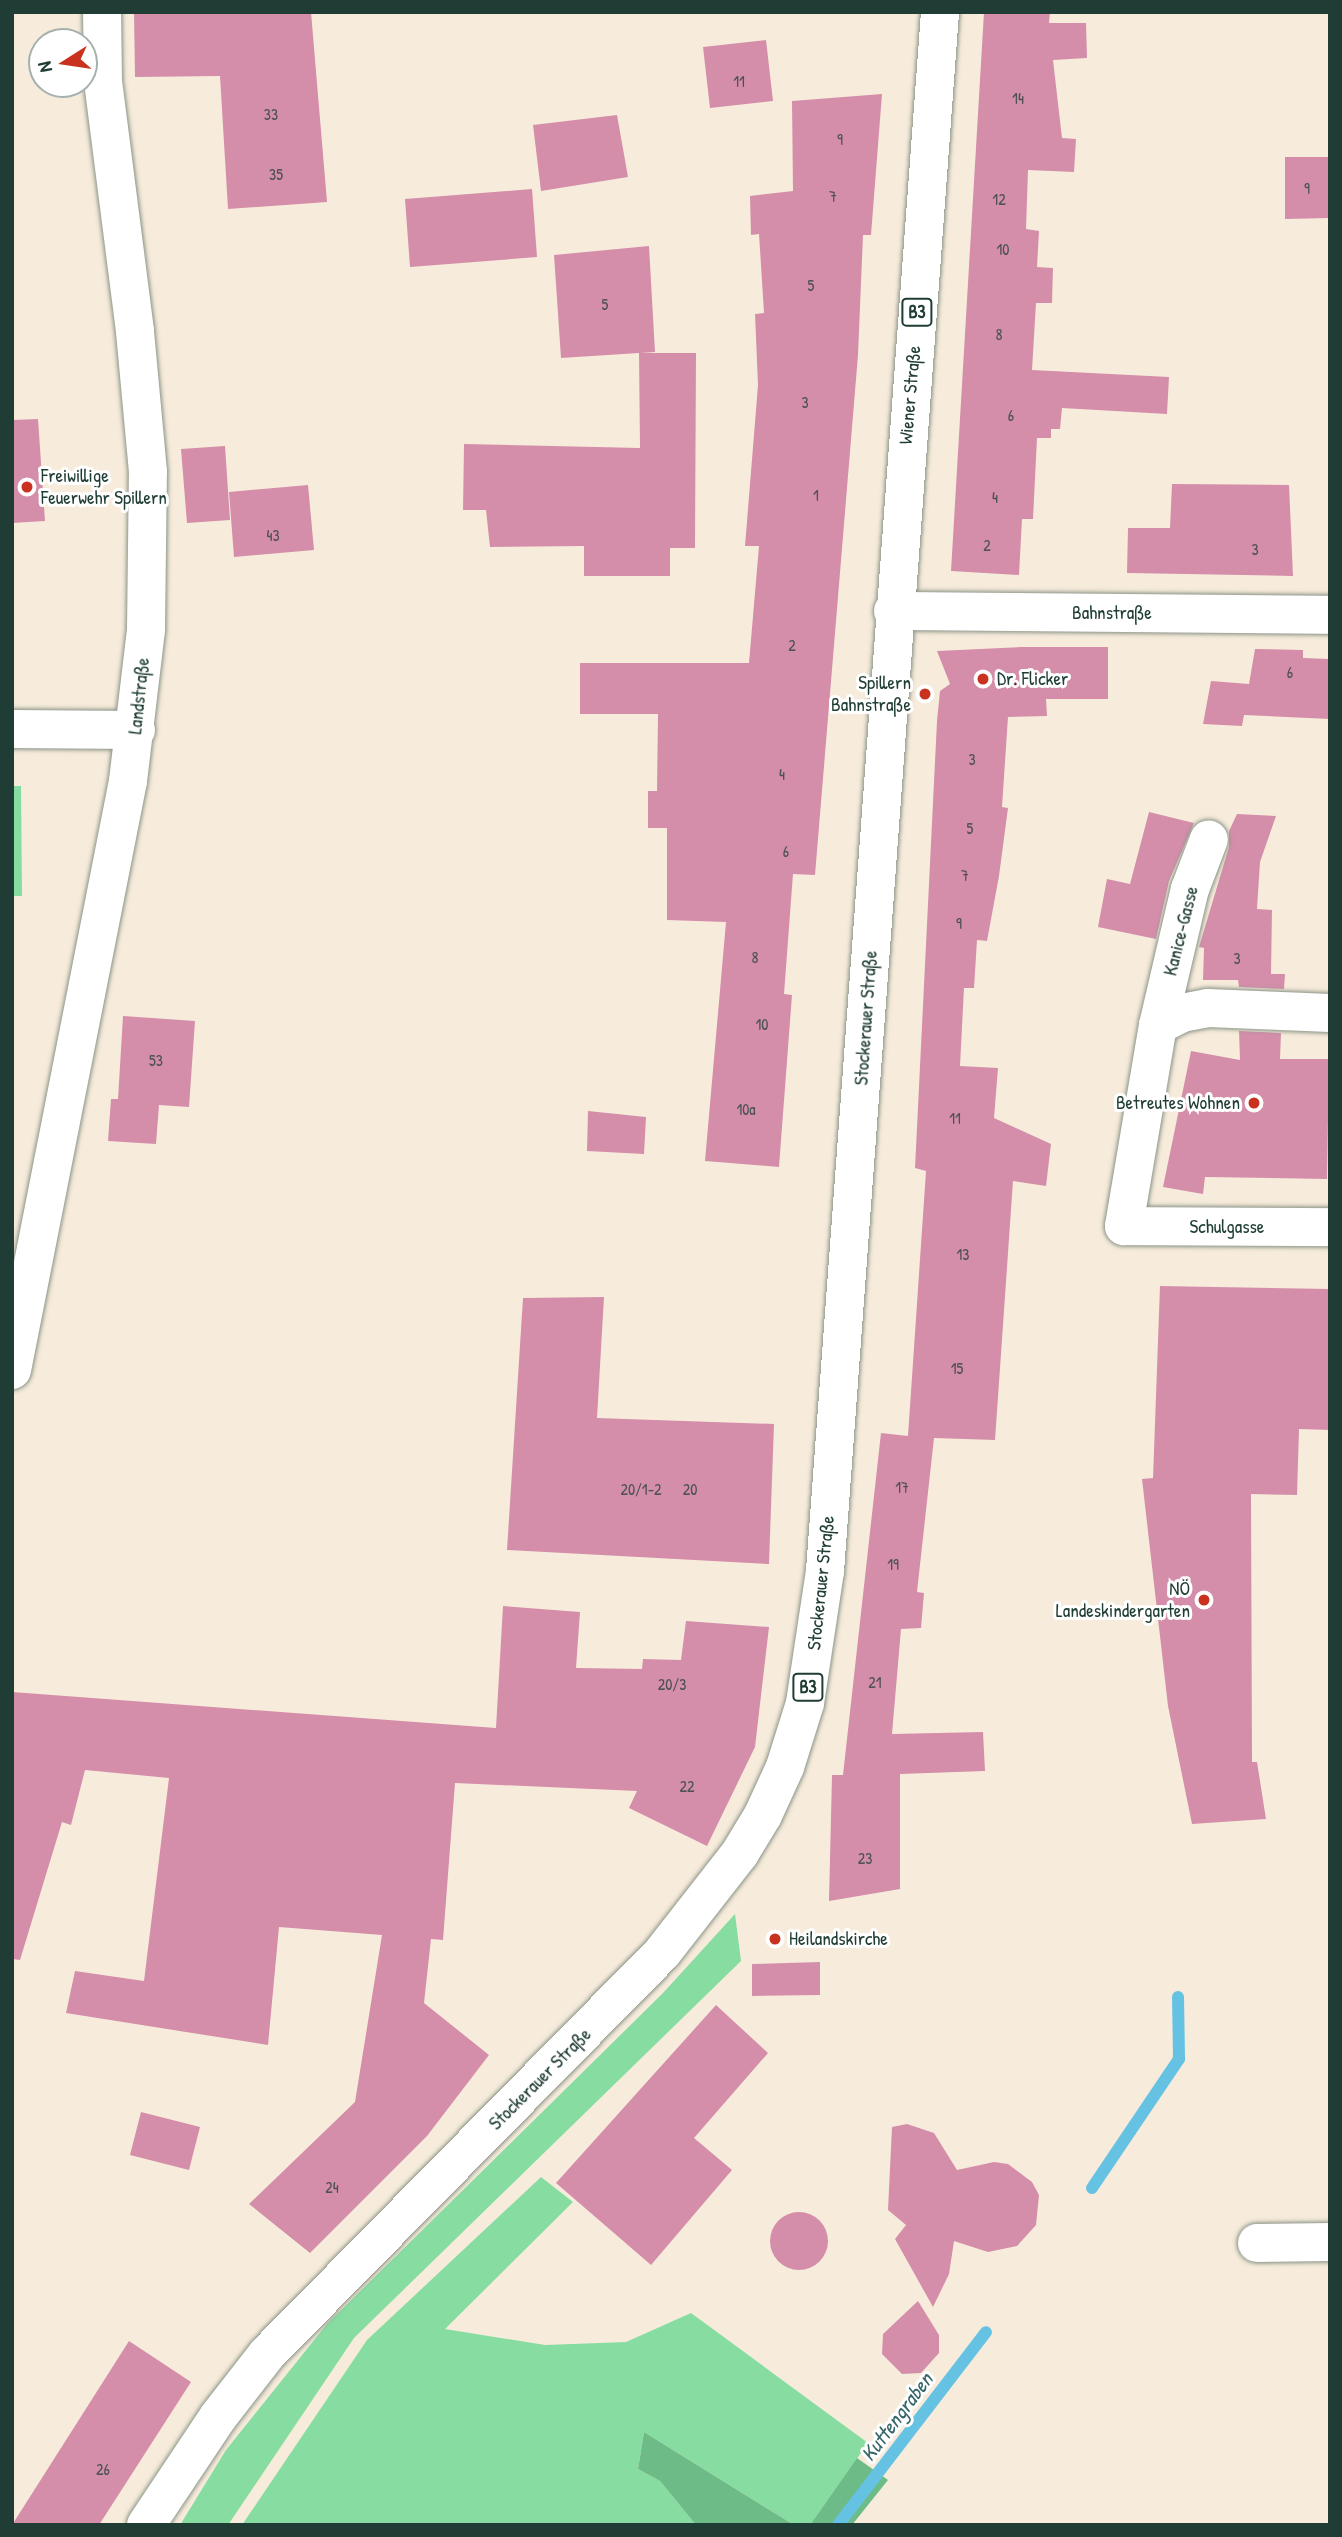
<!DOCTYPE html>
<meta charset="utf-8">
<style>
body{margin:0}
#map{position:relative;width:1342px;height:2537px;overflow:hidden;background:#f7ecdb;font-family:"Patrick Hand",sans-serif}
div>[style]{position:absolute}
.green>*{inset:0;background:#87dda1}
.forest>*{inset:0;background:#6dbc87}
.stream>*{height:12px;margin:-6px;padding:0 6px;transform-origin:6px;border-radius:6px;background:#65c2e3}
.building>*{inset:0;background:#d48eaa}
.round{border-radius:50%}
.roads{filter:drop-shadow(0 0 2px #8b9488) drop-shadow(0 0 2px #8b9488)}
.minor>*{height:38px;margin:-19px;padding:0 19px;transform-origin:19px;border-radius:19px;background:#fff}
.major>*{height:38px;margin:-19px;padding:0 19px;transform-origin:19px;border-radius:19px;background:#fff}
.dots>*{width:19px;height:19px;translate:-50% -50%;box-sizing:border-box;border:4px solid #fff;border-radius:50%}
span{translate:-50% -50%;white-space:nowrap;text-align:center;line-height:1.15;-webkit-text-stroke:6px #fff;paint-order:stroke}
.number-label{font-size:16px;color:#4c5152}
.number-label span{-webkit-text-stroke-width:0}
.shield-label span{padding:2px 5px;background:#fff;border:2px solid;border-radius:5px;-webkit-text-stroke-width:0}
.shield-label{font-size:18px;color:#1f3d34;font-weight:700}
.street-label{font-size:19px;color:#1f3d34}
.poi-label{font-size:19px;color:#1f3d34}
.left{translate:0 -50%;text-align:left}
.right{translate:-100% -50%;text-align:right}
.water-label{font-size:21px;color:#346569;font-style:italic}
.frame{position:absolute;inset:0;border:14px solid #1f3d34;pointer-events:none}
.north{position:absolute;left:28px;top:28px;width:70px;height:70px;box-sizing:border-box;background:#fff;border:2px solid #a5b1ae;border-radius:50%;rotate:258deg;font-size:19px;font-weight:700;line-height:28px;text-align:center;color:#1f3d34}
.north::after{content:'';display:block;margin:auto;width:24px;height:32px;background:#c8321e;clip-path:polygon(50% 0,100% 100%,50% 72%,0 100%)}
</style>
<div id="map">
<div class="green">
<div style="clip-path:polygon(12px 786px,21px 786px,22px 896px,12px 896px)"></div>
<div style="clip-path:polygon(735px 1914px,741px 1961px,354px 2338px,228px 2525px,180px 2525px,226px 2450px,327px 2324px,663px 1993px)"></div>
<div style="clip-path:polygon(541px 2177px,573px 2202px,445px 2329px,545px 2345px,626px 2342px,691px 2313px,868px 2443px,810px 2525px,794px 2525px,644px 2432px,638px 2469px,660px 2481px,696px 2525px,242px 2525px,367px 2340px)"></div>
</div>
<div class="forest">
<div style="clip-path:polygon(644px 2432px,794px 2525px,696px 2525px,660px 2481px,638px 2469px)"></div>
<div style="clip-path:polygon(857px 2458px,888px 2480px,852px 2525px,810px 2525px)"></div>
</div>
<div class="stream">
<div style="left:1092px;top:2188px;width:156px;rotate:-56deg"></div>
<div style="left:1179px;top:2059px;width:62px;rotate:-90.9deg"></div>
<div style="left:838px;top:2525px;width:243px;rotate:-52.5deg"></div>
</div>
<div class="building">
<div style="clip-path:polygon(134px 12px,311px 12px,327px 202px,228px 209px,220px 76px,135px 77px)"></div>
<div style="clip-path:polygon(984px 12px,1050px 12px,1049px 23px,1086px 23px,1087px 58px,1053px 60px,1062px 138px,1076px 139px,1074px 172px,1028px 170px,1026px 229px,1039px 231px,1037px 267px,1053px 268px,1052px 303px,1036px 303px,1032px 370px,1169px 377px,1167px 414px,1062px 408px,1060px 429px,1051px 429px,1051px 438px,1037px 438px,1033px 519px,1022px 519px,1019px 575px,951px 571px)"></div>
<div style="clip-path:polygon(766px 40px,773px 101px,710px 108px,703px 47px)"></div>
<div style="clip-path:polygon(882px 94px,871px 235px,863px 235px,858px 355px,815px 875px,793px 874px,784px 994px,792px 995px,779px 1167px,705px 1161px,726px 922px,667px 920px,667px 828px,648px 828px,648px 791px,657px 791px,658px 714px,580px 714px,580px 663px,749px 663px,759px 546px,745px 546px,758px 385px,755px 314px,764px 313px,759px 234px,751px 235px,750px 196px,793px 191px,792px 101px)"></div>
<div style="clip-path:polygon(617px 115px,628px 177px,541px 191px,533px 125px)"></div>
<div style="clip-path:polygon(1285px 157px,1330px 157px,1330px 218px,1285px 219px)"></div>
<div style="clip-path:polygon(532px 189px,537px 257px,410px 267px,405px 199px)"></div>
<div style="clip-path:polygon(649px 246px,655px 352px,641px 353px,696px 353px,695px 548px,670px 548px,670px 576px,584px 576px,584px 546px,490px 547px,486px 510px,463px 510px,464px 444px,640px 448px,639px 353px,561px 358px,554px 255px)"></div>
<div style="clip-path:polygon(38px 419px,45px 521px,12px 523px,12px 420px)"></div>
<div style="clip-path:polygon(225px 446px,230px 520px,187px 523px,181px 449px)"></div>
<div style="clip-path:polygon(1172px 484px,1289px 485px,1293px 576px,1127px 573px,1128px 528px,1170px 528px)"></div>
<div style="clip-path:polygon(308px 485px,314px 550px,234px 557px,229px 492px)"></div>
<div style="clip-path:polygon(1021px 647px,1108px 647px,1108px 699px,1046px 699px,1047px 716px,1008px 717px,1002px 807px,1008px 808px,999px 876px,987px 941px,977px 940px,974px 988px,964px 988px,960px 1066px,998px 1068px,994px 1118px,1051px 1144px,1046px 1186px,1013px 1181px,995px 1440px,934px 1438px,917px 1592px,924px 1593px,921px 1628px,901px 1629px,892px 1734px,983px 1732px,985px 1771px,900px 1774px,900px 1889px,829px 1901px,832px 1775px,843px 1775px,881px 1433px,908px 1436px,926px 1171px,915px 1168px,937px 721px,940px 691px,950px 684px,937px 651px)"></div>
<div style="clip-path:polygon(1255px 649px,1303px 650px,1303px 658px,1330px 659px,1330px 719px,1244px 715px,1242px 726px,1203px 724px,1211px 681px,1249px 684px)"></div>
<div style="clip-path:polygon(1149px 812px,1194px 823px,1169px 881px,1156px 939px,1098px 927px,1107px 879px,1130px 884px)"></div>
<div style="clip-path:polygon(1237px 814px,1276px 816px,1260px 862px,1257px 909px,1272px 910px,1271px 974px,1285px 974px,1284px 989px,1239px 987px,1238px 980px,1203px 980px,1204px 948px,1199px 947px,1229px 847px,1229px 831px)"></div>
<div style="clip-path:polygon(123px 1016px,195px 1021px,189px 1107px,159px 1105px,156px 1144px,108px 1141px,111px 1099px,118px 1099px)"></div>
<div style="clip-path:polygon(1239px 1031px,1281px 1033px,1280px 1059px,1329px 1059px,1327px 1179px,1205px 1177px,1203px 1194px,1163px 1187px,1191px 1051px,1240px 1060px)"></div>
<div style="clip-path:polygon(588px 1111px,646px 1117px,644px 1154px,587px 1151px)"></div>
<div style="clip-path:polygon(1160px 1286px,1330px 1289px,1330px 1430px,1299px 1429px,1297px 1495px,1251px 1494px,1252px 1762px,1257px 1762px,1266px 1819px,1192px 1824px,1168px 1706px,1142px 1479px,1153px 1478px)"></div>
<div style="clip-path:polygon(604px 1297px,597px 1418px,774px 1424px,769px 1564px,507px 1550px,523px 1298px)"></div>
<div style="clip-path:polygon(503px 1606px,580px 1612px,576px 1668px,642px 1669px,643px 1659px,681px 1660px,686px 1621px,769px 1627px,755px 1747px,707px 1846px,629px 1808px,637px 1791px,455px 1783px,443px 1940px,431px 1939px,424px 2003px,489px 2055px,427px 2136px,310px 2253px,249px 2204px,355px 2102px,382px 1935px,279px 1927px,268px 2045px,66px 2013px,75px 1971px,144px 1981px,169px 1778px,85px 1770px,71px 1825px,62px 1822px,20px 1960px,12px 1959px,12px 1692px,496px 1728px)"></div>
<div style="clip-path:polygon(820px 1962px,820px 1995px,752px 1996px,752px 1964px)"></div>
<div style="clip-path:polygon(716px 2005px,768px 2053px,694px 2138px,732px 2170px,651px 2265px,556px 2183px)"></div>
<div style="clip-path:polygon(141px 2112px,200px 2127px,189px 2170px,130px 2155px)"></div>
<div style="clip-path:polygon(907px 2124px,934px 2133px,957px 2170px,994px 2162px,1008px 2164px,1032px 2182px,1039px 2195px,1036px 2225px,1017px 2246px,988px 2252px,954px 2241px,949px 2274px,933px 2307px,895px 2239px,906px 2225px,888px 2210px,892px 2127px)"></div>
<div class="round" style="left:770px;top:2212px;width:58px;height:58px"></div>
<div style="clip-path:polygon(918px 2301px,939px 2335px,939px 2353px,921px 2373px,902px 2374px,882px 2354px,883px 2334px)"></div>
<div style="clip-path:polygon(129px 2341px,191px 2382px,99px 2525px,12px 2525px)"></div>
</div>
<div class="roads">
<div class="minor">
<div style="left:893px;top:611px;width:437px;rotate:0.5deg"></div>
<div style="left:12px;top:729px;width:124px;rotate:0.5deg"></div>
<div style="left:1330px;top:1013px;width:122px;rotate:-177.7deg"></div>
<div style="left:1208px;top:1008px;width:26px;rotate:169deg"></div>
<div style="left:1182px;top:1013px;width:27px;rotate:153deg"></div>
<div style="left:1158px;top:1025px;width:204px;rotate:99.6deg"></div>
<div style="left:1124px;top:1226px;width:206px;rotate:0.3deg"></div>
<div style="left:1158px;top:1025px;width:140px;rotate:-76.8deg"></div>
<div style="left:1190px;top:889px;width:53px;rotate:-69.2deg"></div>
<div style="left:12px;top:1370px;width:600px;rotate:-78.86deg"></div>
<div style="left:128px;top:781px;width:153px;rotate:-83.2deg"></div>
<div style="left:146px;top:629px;width:157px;rotate:-89.3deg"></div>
<div style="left:148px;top:472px;width:142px;rotate:-95.3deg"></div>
<div style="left:135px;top:331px;width:252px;rotate:-97.3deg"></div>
<div style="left:103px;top:81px;width:69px;rotate:-90.8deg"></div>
<div style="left:1257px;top:2243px;width:73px;rotate:-0.8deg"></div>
</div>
<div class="major">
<div style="left:146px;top:2525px;width:130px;rotate:-56.3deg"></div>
<div style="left:218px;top:2417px;width:80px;rotate:-52.1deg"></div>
<div style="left:267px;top:2354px;width:563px;rotate:-45.43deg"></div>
<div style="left:662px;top:1953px;width:127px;rotate:-52deg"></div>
<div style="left:740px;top:1853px;width:44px;rotate:-58.8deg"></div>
<div style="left:763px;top:1815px;width:53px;rotate:-65.4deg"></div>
<div style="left:785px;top:1767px;width:67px;rotate:-72.6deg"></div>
<div style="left:805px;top:1703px;width:134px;rotate:-81.4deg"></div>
<div style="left:825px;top:1571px;width:1563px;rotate:-85.78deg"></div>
</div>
</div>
<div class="dots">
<div style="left:27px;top:487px;background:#c8321e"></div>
<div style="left:983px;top:679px;background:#c8321e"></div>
<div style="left:925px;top:694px;background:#c8321e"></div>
<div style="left:1254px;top:1103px;background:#c8321e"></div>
<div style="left:1204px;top:1600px;background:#c8321e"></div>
<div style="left:775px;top:1939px;background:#c8321e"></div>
</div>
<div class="number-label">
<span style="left:739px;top:81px">11</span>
<span style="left:1018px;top:98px">14</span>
<span style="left:271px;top:114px">33</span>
<span style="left:840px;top:139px">9</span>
<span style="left:276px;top:174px">35</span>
<span style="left:1307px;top:188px">9</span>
<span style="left:833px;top:196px">7</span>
<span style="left:999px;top:199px">12</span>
<span style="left:1003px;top:249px">10</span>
<span style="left:811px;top:285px">5</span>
<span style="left:605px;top:304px">5</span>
<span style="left:999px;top:334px">8</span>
<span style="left:805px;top:402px">3</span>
<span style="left:1011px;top:415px">6</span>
<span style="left:816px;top:495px">1</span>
<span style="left:995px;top:497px">4</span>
<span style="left:273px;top:535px">43</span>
<span style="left:987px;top:545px">2</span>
<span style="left:1255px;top:549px">3</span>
<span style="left:792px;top:645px">2</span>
<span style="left:1290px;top:672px">6</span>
<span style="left:972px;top:759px">3</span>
<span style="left:782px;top:774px">4</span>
<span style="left:970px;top:828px">5</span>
<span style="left:786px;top:851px">6</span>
<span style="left:965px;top:875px">7</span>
<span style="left:959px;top:923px">9</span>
<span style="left:755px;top:957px">8</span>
<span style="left:1237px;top:958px">3</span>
<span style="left:762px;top:1024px">10</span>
<span style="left:156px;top:1060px">53</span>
<span style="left:746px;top:1109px">10a</span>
<span style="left:955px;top:1118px">11</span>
<span style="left:963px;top:1254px">13</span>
<span style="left:957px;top:1368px">15</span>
<span style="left:902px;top:1487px">17</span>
<span style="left:641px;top:1489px">20/1-2</span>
<span style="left:690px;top:1489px">20</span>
<span style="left:893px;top:1564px">19</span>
<span style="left:875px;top:1682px">21</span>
<span style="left:672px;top:1684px">20/3</span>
<span style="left:687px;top:1786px">22</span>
<span style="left:865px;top:1858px">23</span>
<span style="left:332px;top:2187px">24</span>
<span style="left:103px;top:2469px">26</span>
</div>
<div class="shield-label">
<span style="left:917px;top:312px">B3</span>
<span style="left:808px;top:1687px">B3</span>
</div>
<div class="street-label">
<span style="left:910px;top:395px;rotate:-85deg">Wiener Straße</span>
<span style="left:1112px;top:613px">Bahnstraße</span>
<span style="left:139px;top:696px;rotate:-84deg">Landstraße</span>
<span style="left:1181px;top:931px;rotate:-76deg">Kanice-Gasse</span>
<span style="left:866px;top:1018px;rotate:-86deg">Stockerauer Straße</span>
<span style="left:1227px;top:1227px">Schulgasse</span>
<span style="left:821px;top:1583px;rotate:-84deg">Stockerauer Straße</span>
<span style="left:540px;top:2079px;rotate:-45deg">Stockerauer Straße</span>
</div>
<div class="poi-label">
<span class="left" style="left:41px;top:487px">Freiwillige<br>Feuerwehr Spillern</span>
<span class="left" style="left:997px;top:679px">Dr. Flicker</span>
<span class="right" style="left:911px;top:694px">Spillern<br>Bahnstraße</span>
<span class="right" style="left:1240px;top:1103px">Betreutes Wohnen</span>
<span class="right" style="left:1190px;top:1600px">NÖ<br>Landeskindergarten</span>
<span class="left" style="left:789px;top:1939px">Heilandskirche</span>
</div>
<div class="water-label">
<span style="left:897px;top:2417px;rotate:-53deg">Kuttengraben</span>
</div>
<div class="frame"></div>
<div class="north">N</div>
</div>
